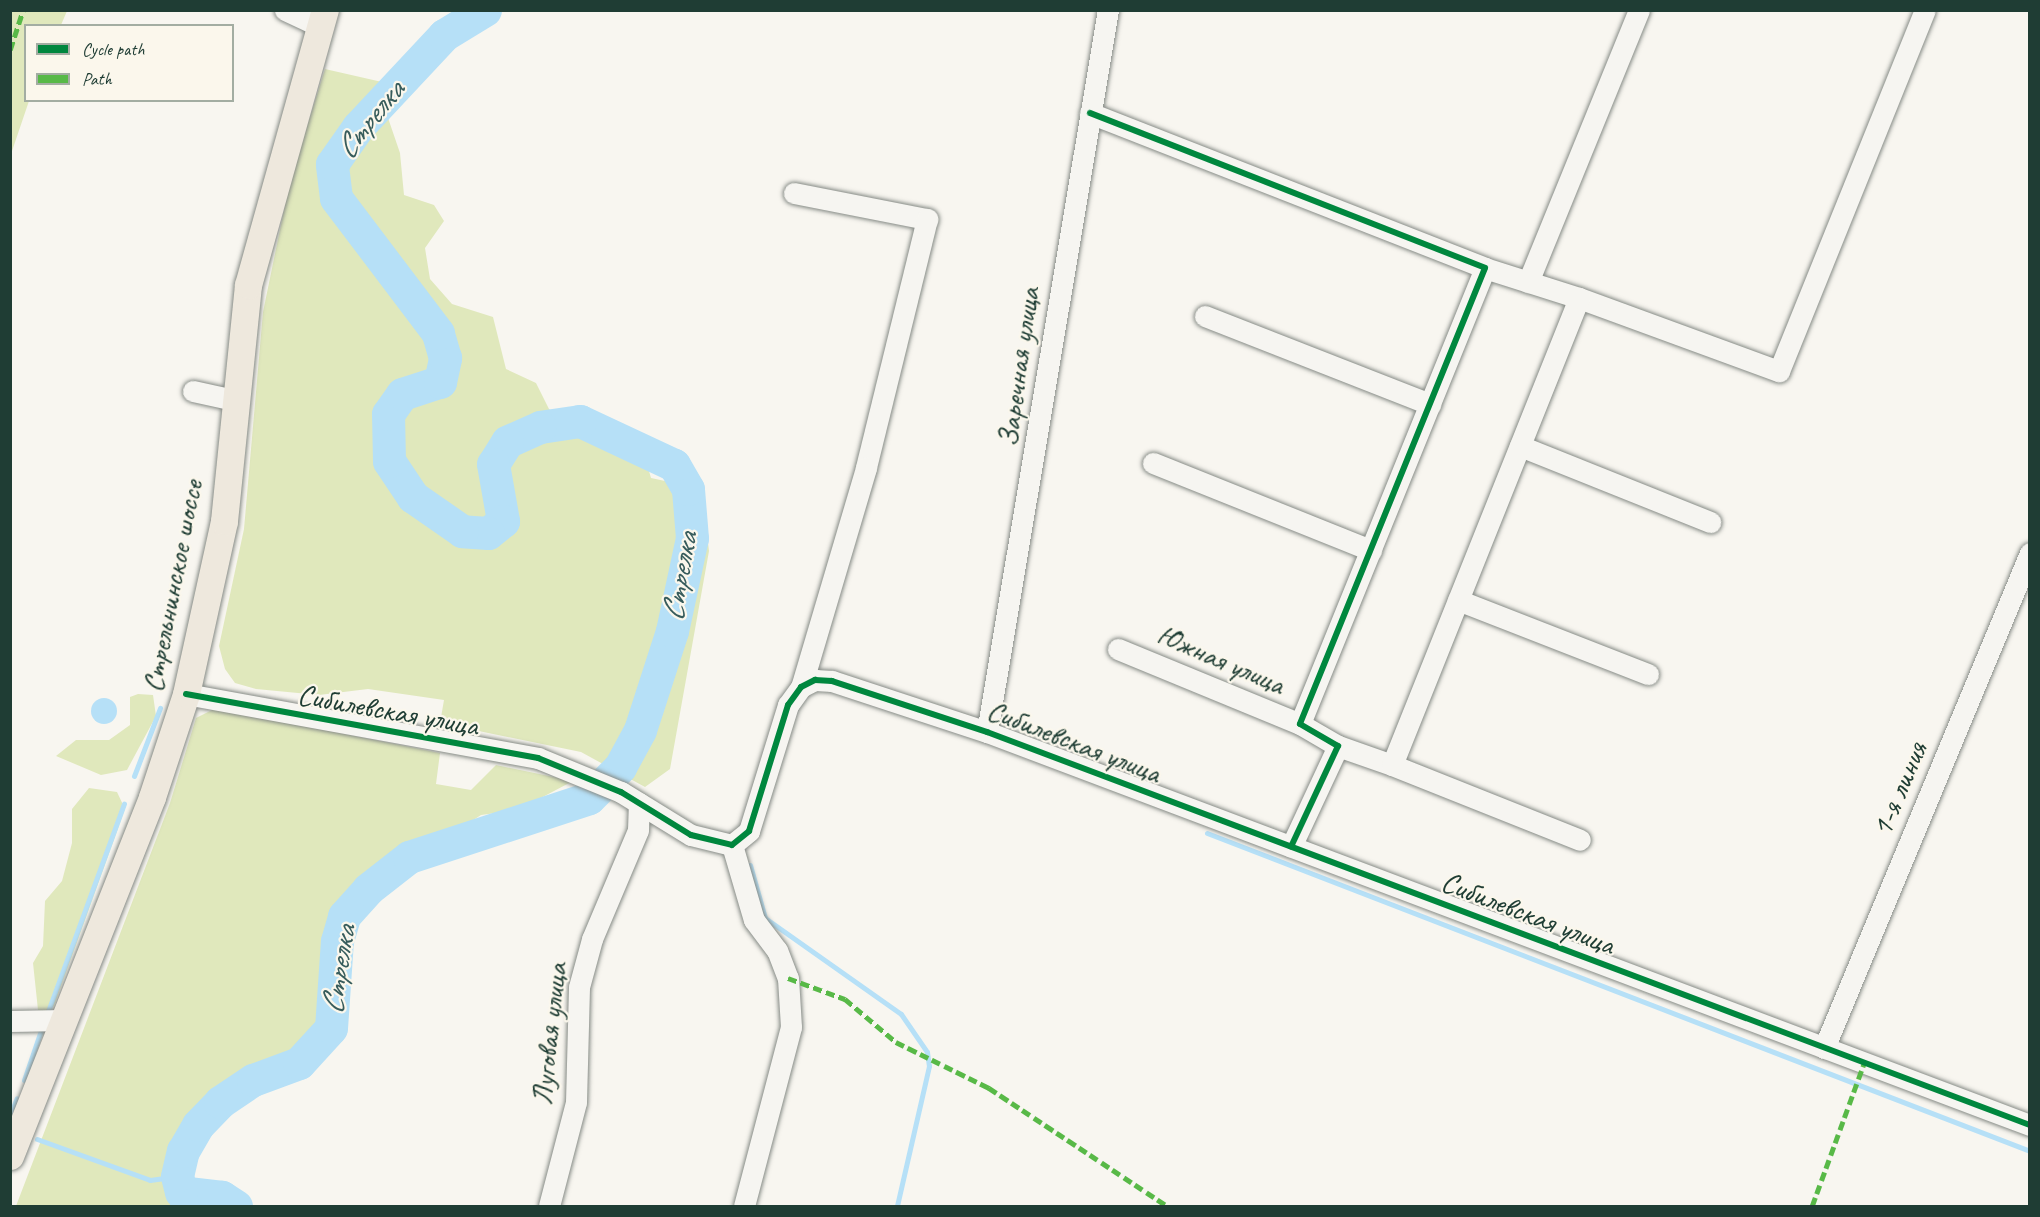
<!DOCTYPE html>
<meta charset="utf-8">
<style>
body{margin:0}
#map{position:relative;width:2040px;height:1217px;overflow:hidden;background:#f8f6f0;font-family:Caveat,sans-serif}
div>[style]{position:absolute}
.green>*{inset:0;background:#e0e8bc}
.water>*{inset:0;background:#b6e0f7}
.round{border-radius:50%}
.stream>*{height:5px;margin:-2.5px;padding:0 2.5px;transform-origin:2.5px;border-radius:2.5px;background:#b6e0f7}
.river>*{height:33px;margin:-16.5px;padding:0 16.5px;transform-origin:16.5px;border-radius:16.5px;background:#b6e0f7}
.roads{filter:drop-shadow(0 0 2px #868b86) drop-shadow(0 0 2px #868b86)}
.minor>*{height:21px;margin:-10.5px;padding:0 10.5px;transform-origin:10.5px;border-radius:10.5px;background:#f6f5f1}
.major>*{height:27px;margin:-13.5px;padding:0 13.5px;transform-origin:13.5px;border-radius:13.5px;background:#eee8dd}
.quiet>*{height:4.5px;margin-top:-2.25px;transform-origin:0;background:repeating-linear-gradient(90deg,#58b947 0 9px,transparent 0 13.5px)}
.cycleway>*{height:6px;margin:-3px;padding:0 3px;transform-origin:3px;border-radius:3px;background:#00873e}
span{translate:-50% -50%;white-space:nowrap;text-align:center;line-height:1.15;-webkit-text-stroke:4.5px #fbf7ec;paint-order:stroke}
.street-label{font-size:30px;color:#1f3d34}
.water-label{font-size:32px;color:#375c5c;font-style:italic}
.frame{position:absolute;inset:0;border:12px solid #1f3d34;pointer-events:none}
.legend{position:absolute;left:24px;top:24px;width:210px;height:78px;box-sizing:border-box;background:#fbf7ec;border:2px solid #a3ada2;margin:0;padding:8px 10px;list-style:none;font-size:18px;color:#1f3d34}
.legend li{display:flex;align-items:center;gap:12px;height:30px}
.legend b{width:30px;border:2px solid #a3ada2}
</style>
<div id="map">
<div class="green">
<div style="clip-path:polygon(11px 10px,67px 11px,61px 25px,26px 26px,29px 101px,11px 154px)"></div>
<div style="clip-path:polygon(325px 69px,382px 82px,346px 120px,362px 109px,387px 115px,400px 153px,404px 195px,434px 205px,444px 221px,425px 248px,430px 279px,452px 304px,493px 317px,506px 369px,536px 383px,549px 409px,575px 428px,645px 457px,651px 478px,679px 484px,706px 526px,709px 551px,670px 769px,645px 787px,581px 752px,440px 723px,444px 700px,368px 689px,319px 695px,256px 689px,235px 683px,225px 669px,219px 646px,244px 529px,263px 312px,290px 181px)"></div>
<div style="clip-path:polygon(138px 694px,153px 695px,156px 716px,127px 770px,101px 775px,56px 756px,76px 740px,109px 740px,130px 725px,130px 697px)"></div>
<div style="clip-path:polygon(216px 708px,440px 753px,436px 784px,471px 790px,496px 765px,573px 781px,518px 810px,481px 815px,449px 836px,413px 846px,351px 891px,330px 925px,327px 1011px,318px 1030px,286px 1061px,226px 1090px,197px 1119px,172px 1155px,172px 1206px,16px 1206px,170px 803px,196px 718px)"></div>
<div style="clip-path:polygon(89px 788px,117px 792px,125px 809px,54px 1006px,44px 1012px,38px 1010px,33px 963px,43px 946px,45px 901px,62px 881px,72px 843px,72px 809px)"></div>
</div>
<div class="water">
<div class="round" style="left:91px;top:698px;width:26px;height:26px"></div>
</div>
<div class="stream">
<div style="left:134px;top:776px;width:73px;rotate:-69.1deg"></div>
<div style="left:1207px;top:833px;width:882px;rotate:21.13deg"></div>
<div style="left:750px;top:865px;width:55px;rotate:74.2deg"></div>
<div style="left:765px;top:918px;width:166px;rotate:35.2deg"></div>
<div style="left:901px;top:1014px;width:46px;rotate:55.6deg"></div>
<div style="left:927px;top:1052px;width:14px;rotate:82deg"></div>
<div style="left:929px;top:1066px;width:144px;rotate:102.9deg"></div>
<div style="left:47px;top:1014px;width:224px;rotate:-69.9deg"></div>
<div style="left:24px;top:1080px;width:56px;rotate:-71.2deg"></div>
<div style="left:10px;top:1115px;width:18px;rotate:-68deg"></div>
<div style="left:37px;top:1139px;width:120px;rotate:19.9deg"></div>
<div style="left:150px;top:1180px;width:27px;rotate:-8deg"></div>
</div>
<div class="river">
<div style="left:236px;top:1206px;width:17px;rotate:-147deg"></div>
<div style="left:222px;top:1197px;width:41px;rotate:-173deg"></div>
<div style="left:181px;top:1192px;width:16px;rotate:-104deg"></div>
<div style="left:177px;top:1176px;width:26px;rotate:-77deg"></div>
<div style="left:183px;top:1151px;width:30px;rotate:-60deg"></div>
<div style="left:198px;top:1125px;width:32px;rotate:-46deg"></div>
<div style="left:220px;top:1102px;width:40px;rotate:-34deg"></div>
<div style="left:253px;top:1080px;width:49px;rotate:-20.3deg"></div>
<div style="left:299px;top:1063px;width:47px;rotate:-47.6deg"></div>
<div style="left:331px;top:1028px;width:87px;rotate:-86.1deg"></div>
<div style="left:337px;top:941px;width:26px;rotate:-74deg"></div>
<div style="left:344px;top:916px;width:36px;rotate:-48deg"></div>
<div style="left:368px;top:889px;width:52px;rotate:-38deg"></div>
<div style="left:409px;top:857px;width:189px;rotate:-18.1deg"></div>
<div style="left:589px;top:798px;width:44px;rotate:-45deg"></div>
<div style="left:620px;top:767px;width:42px;rotate:-61.6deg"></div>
<div style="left:640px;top:730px;width:104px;rotate:-72.1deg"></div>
<div style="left:672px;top:631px;width:95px;rotate:-77.9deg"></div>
<div style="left:692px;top:538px;width:49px;rotate:-94.7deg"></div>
<div style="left:688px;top:489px;width:28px;rotate:-120deg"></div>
<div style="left:674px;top:465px;width:104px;rotate:-154.9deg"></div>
<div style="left:580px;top:421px;width:40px;rotate:171.5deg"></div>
<div style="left:540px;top:427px;width:36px;rotate:156deg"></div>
<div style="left:507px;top:442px;width:26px;rotate:122deg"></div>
<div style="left:493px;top:464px;width:58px;rotate:80deg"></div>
<div style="left:503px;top:521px;width:19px;rotate:141deg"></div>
<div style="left:488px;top:533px;width:26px;rotate:-176deg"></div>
<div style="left:462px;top:531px;width:60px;rotate:-145.2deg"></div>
<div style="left:413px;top:497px;width:43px;rotate:-123.7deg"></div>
<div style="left:389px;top:461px;width:47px;rotate:-91.2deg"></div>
<div style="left:388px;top:414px;width:24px;rotate:-55deg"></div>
<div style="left:402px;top:394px;width:40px;rotate:-18deg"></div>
<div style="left:440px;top:382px;width:25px;rotate:-78deg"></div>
<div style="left:445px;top:358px;width:26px;rotate:-106deg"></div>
<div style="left:438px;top:333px;width:169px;rotate:-127.1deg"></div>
<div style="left:336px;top:198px;width:34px;rotate:-97deg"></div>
<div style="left:332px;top:164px;width:45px;rotate:-54.9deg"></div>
<div style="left:358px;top:127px;width:126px;rotate:-46.9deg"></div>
<div style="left:444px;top:35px;width:48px;rotate:-31.4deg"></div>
</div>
<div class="roads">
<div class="minor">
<div style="left:285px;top:10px;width:38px;rotate:25deg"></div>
<div style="left:1090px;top:113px;width:424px;rotate:21.4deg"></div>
<div style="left:1485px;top:268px;width:492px;rotate:112.1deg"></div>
<div style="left:1300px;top:724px;width:44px;rotate:30.1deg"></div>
<div style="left:1338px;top:746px;width:111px;rotate:115deg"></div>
<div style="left:794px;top:193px;width:136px;rotate:11.1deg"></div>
<div style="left:927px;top:219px;width:256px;rotate:103.8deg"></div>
<div style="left:866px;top:468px;width:228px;rotate:106.5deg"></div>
<div style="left:1528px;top:282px;width:294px;rotate:-67.8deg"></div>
<div style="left:1579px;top:298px;width:213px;rotate:20.1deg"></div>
<div style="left:1779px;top:371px;width:389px;rotate:-68deg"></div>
<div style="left:1205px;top:316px;width:242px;rotate:21.4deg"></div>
<div style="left:193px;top:391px;width:42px;rotate:12.4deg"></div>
<div style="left:1520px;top:446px;width:205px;rotate:21.8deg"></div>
<div style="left:1153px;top:463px;width:235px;rotate:21.8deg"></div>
<div style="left:1458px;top:600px;width:204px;rotate:21.3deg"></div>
<div style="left:1118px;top:649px;width:197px;rotate:22.4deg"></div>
<div style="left:186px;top:694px;width:358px;rotate:10.3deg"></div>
<div style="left:538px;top:758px;width:90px;rotate:22.3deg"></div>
<div style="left:621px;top:792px;width:82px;rotate:31.6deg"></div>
<div style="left:691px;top:835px;width:42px;rotate:13.7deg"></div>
<div style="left:732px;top:845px;width:22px;rotate:-39deg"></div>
<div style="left:749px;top:831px;width:132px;rotate:-72.8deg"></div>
<div style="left:788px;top:705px;width:22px;rotate:-54deg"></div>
<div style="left:801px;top:687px;width:16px;rotate:-27deg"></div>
<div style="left:815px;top:680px;width:17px;rotate:3deg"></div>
<div style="left:832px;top:681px;width:163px;rotate:18.2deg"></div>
<div style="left:987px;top:732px;width:1115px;rotate:20.65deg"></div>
<div style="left:987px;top:732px;width:732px;rotate:-80.49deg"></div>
<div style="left:1338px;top:746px;width:57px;rotate:19.4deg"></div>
<div style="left:1392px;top:765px;width:503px;rotate:-68.18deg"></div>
<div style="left:1579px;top:298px;width:99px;rotate:-162.3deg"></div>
<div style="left:1392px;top:765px;width:202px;rotate:21.7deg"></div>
<div style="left:732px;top:845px;width:78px;rotate:73.7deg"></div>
<div style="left:754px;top:920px;width:38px;rotate:53deg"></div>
<div style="left:777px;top:950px;width:30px;rotate:69deg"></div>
<div style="left:788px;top:978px;width:49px;rotate:86.5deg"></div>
<div style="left:791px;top:1027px;width:185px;rotate:104.7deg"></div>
<div style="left:10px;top:1021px;width:54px;rotate:-1.1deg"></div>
<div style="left:1824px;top:1048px;width:536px;rotate:-67.4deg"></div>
<div style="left:549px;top:1206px;width:107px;rotate:-75.4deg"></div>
<div style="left:576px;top:1102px;width:115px;rotate:-88.5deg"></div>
<div style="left:579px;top:987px;width:50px;rotate:-74.8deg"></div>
<div style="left:592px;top:939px;width:118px;rotate:-67.1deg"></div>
<div style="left:638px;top:830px;width:27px;rotate:-88deg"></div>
</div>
<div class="major">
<div style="left:10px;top:1156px;width:386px;rotate:-68.4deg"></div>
<div style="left:152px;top:797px;width:108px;rotate:-71.7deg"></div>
<div style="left:186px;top:694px;width:177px;rotate:-77.6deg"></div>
<div style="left:224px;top:521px;width:237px;rotate:-84.2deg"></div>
<div style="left:248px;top:285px;width:286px;rotate:-74.4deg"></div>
</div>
</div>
<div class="quiet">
<div style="left:10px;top:50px;width:42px;rotate:-72deg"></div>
<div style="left:788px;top:978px;width:61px;rotate:20.2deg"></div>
<div style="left:845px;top:999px;width:67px;rotate:40.1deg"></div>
<div style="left:896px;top:1042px;width:104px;rotate:26.3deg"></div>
<div style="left:989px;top:1088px;width:214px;rotate:33.5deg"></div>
<div style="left:1812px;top:1206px;width:152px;rotate:-70deg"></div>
</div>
<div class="cycleway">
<div style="left:1090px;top:113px;width:424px;rotate:21.4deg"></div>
<div style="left:1485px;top:268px;width:492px;rotate:112.1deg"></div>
<div style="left:1300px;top:724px;width:44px;rotate:30.1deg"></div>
<div style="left:1338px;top:746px;width:111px;rotate:115deg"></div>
<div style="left:186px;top:694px;width:358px;rotate:10.3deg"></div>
<div style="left:538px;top:758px;width:90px;rotate:22.3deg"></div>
<div style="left:621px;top:792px;width:82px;rotate:31.6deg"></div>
<div style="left:691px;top:835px;width:42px;rotate:13.7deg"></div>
<div style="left:732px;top:845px;width:22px;rotate:-39deg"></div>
<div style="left:749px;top:831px;width:132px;rotate:-72.8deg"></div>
<div style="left:788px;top:705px;width:22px;rotate:-54deg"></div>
<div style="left:801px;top:687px;width:16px;rotate:-27deg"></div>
<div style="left:815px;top:680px;width:17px;rotate:3deg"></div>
<div style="left:832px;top:681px;width:163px;rotate:18.2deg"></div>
<div style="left:987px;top:732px;width:1115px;rotate:20.65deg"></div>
</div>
<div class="street-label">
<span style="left:1018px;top:367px;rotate:-82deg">Заречная улица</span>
<span style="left:172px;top:586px;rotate:-79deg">Стрельнинское шоссе</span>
<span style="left:1221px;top:659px;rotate:23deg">Южная улица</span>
<span style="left:388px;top:710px;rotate:10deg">Сибилевская улица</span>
<span style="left:1074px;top:741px;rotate:21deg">Сибилевская улица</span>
<span style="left:1899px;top:789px;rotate:-67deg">1-я линия</span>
<span style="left:1528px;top:913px;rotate:21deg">Сибилевская улица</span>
<span style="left:549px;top:1034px;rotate:-84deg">Луговая улица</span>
</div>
<div class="water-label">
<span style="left:370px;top:120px;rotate:-51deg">Стрелка</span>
<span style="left:680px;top:577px;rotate:-80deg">Стрелка</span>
<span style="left:339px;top:970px;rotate:-81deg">Стрелка</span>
</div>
<div class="frame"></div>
<ul class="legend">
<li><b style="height:8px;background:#00873e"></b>Cycle path</li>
<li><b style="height:8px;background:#58b947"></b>Path</li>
</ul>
</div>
